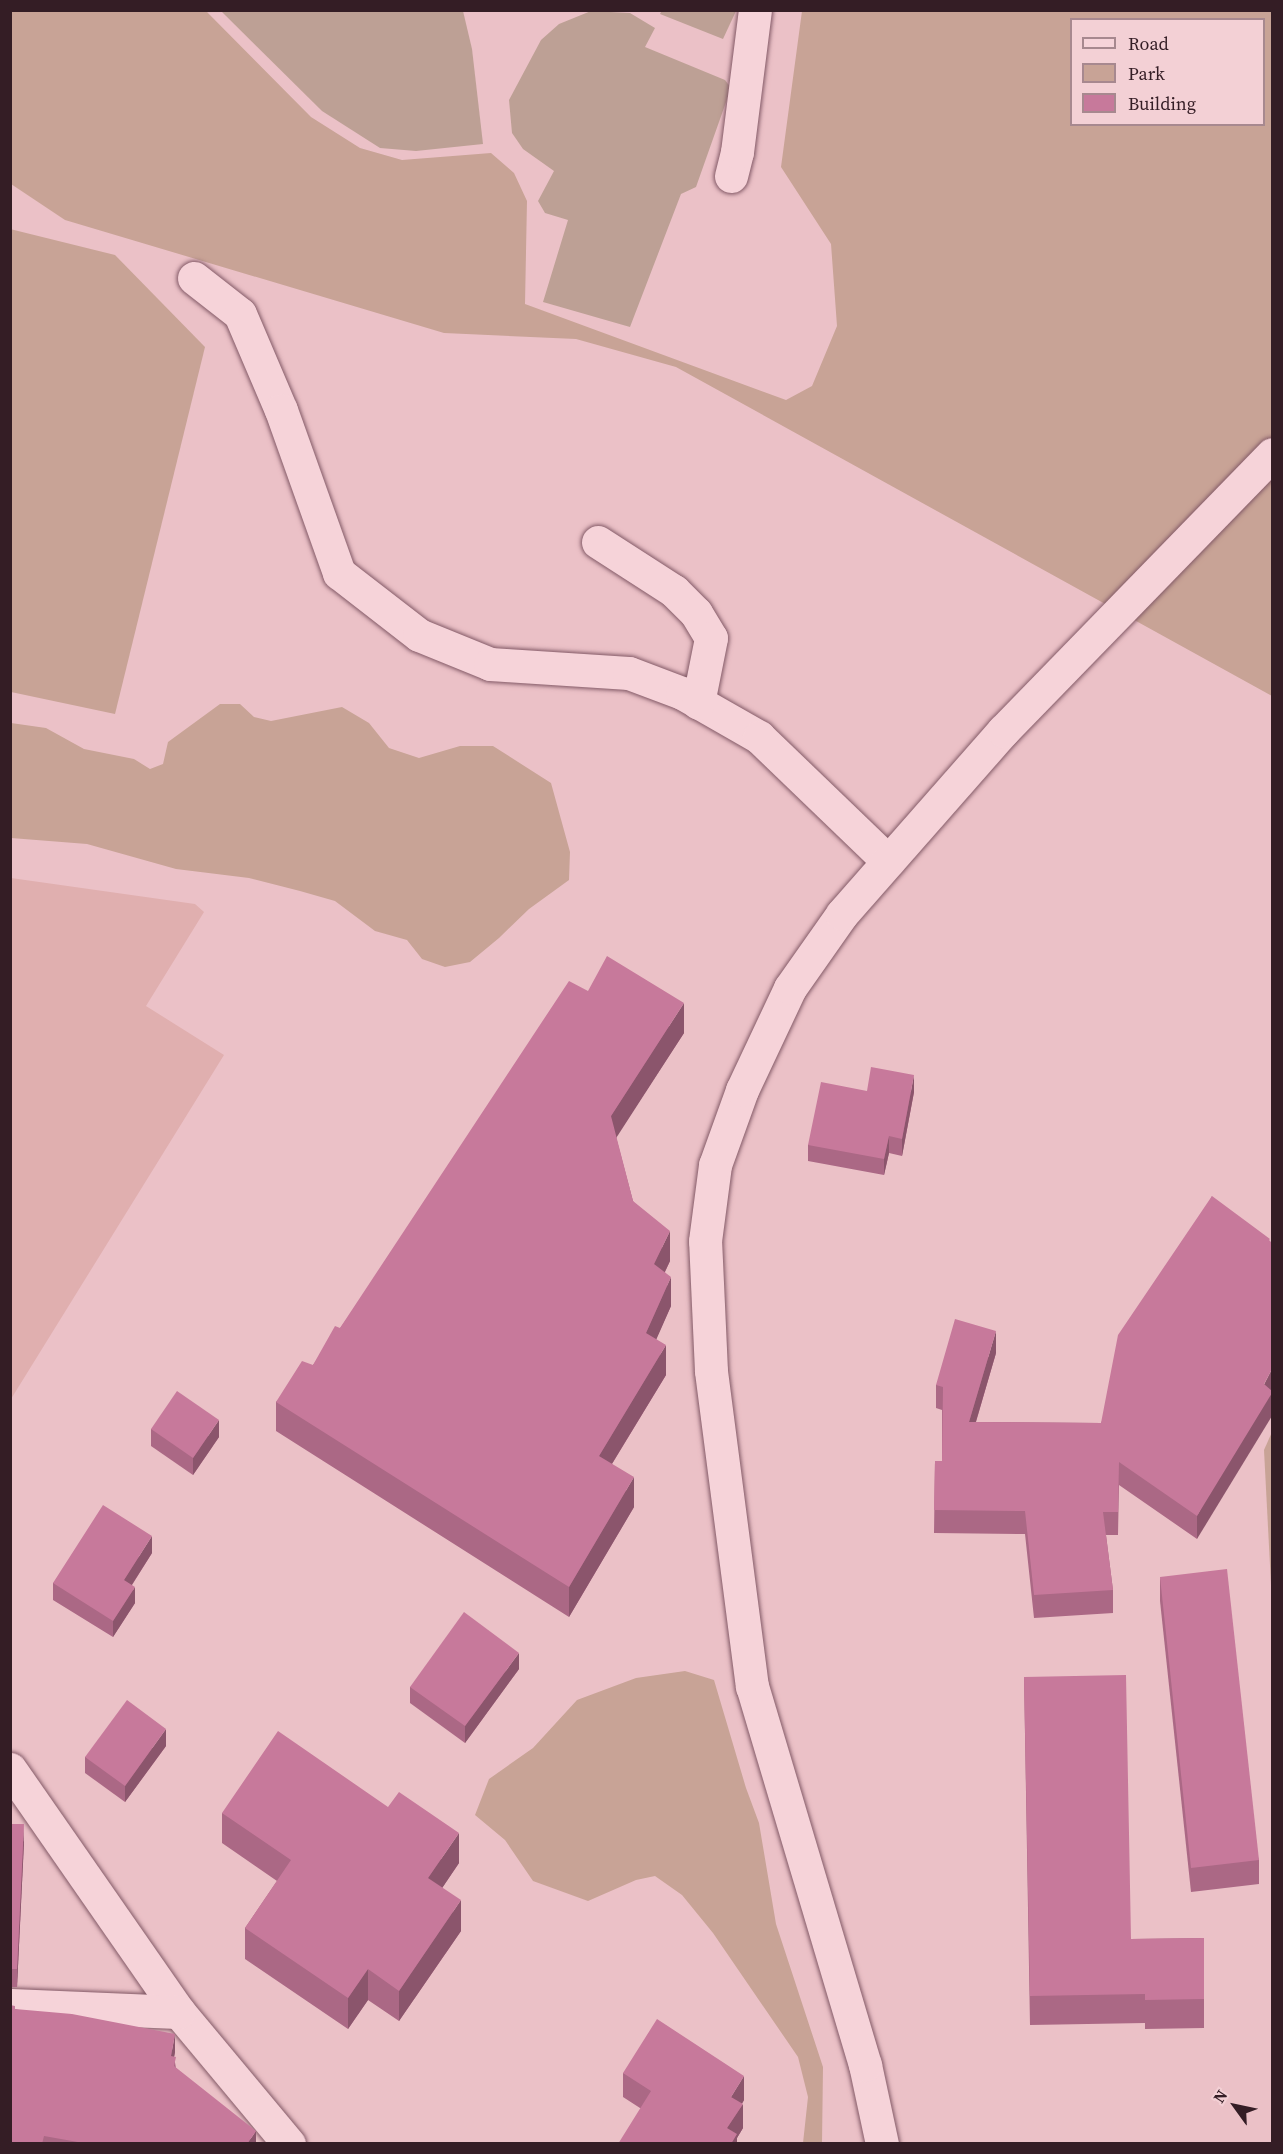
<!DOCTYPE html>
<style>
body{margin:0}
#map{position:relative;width:1283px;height:2154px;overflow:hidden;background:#ebc1c7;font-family:"Source Serif 4",serif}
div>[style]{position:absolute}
.farmland>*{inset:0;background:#e0afaf}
.green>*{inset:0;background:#c8a396}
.cemetery>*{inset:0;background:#bda095}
.roads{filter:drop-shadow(0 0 2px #835a67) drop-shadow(0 0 2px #835a67)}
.minor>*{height:33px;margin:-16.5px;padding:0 16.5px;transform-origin:16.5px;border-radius:16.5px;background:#f6d3d9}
.tertiary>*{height:33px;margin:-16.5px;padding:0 16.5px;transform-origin:16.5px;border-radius:16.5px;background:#f6d3d9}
.wall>*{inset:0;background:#ab6885}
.shaded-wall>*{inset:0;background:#8b556c}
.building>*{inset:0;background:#c7799b}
span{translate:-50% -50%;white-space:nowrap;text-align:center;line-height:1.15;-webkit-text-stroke:4.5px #f3d0d5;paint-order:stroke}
.frame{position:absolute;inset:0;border:12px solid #341d25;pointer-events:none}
.legend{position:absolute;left:1070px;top:18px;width:195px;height:108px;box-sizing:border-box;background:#f3d0d5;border:2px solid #a7888f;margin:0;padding:8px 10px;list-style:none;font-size:18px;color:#341d25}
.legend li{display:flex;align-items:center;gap:12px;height:30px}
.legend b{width:30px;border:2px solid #a7888f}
.north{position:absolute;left:1205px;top:2076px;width:60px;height:60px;-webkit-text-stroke:4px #f3d0d5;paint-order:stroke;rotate:303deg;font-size:16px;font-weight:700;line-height:24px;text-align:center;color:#341d25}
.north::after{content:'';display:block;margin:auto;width:21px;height:27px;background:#341d25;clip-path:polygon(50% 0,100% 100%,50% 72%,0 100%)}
</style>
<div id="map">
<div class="farmland">
<div style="clip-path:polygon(11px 878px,195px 904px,204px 912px,146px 1006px,224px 1055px,11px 1399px)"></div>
</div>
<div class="green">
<div style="clip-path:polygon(evenodd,10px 11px,206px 11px,311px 117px,360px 148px,402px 160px,491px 153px,514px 173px,527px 201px,525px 304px,786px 400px,812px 386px,837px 326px,831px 244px,781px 167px,802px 11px,1272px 11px,1272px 696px,676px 367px,576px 339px,444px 333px,65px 220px,11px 184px,10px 11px,1072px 20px,1264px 20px,1264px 124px,1072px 124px,1072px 20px)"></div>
<div style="clip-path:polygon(10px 229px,115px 255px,205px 347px,115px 714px,11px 692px)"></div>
<div style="clip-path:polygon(220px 704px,240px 704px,254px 717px,271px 721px,342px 707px,369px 723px,389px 748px,419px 758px,460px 746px,493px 746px,551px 783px,570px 852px,569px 880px,529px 909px,499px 938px,470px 962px,445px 967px,422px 959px,407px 940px,375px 931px,335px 901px,300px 891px,249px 878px,176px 869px,87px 844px,11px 838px,11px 723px,46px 728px,84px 749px,134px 759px,150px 769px,163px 764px,168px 742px)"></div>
<div style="clip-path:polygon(1272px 1432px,1272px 1604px,1264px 1450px)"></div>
<div style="clip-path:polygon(685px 1671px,714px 1680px,746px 1788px,759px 1823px,776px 1924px,823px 2067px,822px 2143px,803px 2143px,808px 2097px,798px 2057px,713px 1933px,682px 1895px,655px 1876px,636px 1880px,588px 1901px,533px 1881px,505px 1840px,475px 1815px,489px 1779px,533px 1748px,577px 1700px,636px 1678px)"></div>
</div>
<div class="cemetery">
<div style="clip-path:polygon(662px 10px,735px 10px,736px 11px,723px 39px,660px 14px)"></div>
<div style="clip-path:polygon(221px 11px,463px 11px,472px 49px,483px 144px,416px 151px,380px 148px,322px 111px)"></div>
<div style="clip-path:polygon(591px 11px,630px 13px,655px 28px,645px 47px,725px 80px,731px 88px,696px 187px,681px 194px,630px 327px,543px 302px,568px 220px,545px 213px,538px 201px,554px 171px,523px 149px,512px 133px,509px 100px,541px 40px,559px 24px)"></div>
</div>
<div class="roads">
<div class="minor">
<div style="left:731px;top:176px;width:25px;rotate:-76deg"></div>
<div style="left:737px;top:152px;width:143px;rotate:-82.8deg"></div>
<div style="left:194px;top:278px;width:58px;rotate:38deg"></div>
<div style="left:240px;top:314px;width:104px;rotate:66.9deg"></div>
<div style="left:281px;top:410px;width:173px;rotate:70.4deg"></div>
<div style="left:339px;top:573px;width:101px;rotate:37.8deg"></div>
<div style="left:419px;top:635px;width:77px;rotate:22.2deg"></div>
<div style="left:490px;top:664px;width:139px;rotate:3.7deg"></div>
<div style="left:629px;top:673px;width:57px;rotate:20.7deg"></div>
<div style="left:682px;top:693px;width:89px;rotate:29.7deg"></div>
<div style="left:759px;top:737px;width:179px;rotate:43.9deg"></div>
<div style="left:598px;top:542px;width:90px;rotate:32.8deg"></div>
<div style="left:674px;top:591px;width:31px;rotate:45deg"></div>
<div style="left:696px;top:613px;width:29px;rotate:59deg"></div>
<div style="left:711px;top:638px;width:66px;rotate:101.3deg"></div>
<div style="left:10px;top:1769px;width:296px;rotate:55.2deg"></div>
<div style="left:179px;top:2012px;width:172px;rotate:50.2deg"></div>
<div style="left:10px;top:2005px;width:169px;rotate:2.4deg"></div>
</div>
<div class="tertiary">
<div style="left:882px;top:2144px;width:81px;rotate:-102.1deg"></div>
<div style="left:865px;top:2065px;width:395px;rotate:-106.6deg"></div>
<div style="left:752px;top:1687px;width:319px;rotate:-97.4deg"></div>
<div style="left:711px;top:1371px;width:130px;rotate:-92.6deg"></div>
<div style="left:705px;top:1241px;width:77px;rotate:-82.5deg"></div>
<div style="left:715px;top:1165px;width:80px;rotate:-70.2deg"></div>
<div style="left:742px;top:1090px;width:113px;rotate:-64.8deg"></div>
<div style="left:790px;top:988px;width:90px;rotate:-54.9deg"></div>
<div style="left:842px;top:914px;width:244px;rotate:-48.7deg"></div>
<div style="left:1003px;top:731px;width:386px;rotate:-45.8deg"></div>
</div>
</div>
<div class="wall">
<div style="clip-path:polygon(588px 991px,684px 1033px,616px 1137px,633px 1201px,670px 1261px,665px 1272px,671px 1306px,656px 1339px,666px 1375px,612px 1464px,634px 1507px,569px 1617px,276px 1431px,276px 1402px,313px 1365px)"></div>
<div style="clip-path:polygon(867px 1091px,914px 1092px,902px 1156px,889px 1153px,884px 1175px,808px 1161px,808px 1145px)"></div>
<div style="clip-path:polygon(1212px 1196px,1197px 1539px,1119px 1485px,1118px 1535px,1106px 1535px,1113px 1590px,1113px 1613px,1034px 1618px,1025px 1534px,934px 1533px,935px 1461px,942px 1461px,942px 1410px,936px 1408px,936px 1385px,996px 1353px,976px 1422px,1101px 1423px)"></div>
<div style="clip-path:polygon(151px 1429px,219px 1437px,193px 1475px,151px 1446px)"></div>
<div style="clip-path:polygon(152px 1553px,132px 1585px,135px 1603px,113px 1637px,53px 1600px,53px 1583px)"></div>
<div style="clip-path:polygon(1160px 1577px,1259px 1860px,1259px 1884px,1191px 1892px,1160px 1601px)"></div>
<div style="clip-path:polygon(519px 1669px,465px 1743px,410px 1703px,410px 1687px)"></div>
<div style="clip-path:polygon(1024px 1677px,1131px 1939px,1204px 1938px,1204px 2028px,1145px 2029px,1145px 2023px,1030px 2025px)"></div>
<div style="clip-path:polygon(166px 1746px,125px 1802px,85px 1773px,85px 1757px)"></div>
<div style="clip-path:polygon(222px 1813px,459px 1863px,442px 1888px,461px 1931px,399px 2021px,368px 2000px,348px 2029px,245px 1959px,245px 1928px,277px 1881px,222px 1843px)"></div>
<div style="clip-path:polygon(10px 1824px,24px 1842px,17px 1987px,10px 1987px)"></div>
<div style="clip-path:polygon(15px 2009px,175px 2052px,174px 2057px,176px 2068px,256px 2144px,10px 2144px)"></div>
<div style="clip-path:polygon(623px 2073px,744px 2100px,742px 2104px,743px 2128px,737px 2138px,737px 2144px,640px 2108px,623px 2097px)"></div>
</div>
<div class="shaded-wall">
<div style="clip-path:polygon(684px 1003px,684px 1033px,611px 1146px,611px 1116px)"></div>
<div style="clip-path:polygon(914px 1075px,914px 1092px,902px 1156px,902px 1139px)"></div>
<div style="clip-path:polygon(889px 1136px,889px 1153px,884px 1175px,884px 1159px)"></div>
<div style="clip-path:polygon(670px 1231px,670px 1261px,654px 1294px,654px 1264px)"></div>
<div style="clip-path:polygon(671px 1277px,671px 1306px,646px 1363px,646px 1333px)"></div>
<div style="clip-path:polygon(996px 1331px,996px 1353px,969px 1445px,969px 1422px)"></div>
<div style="clip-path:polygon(666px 1345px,666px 1375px,599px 1485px,599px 1456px)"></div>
<div style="clip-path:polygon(1272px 1369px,1272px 1416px,1197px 1539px,1197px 1516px)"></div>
<div style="clip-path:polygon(219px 1420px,219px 1437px,193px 1475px,193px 1458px)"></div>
<div style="clip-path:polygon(634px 1477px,634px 1507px,569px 1617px,569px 1587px)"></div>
<div style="clip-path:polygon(152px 1536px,152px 1553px,124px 1597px,124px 1580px)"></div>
<div style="clip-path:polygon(135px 1587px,135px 1603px,113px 1637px,113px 1621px)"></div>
<div style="clip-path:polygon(519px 1653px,519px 1669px,465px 1743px,465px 1726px)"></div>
<div style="clip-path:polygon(166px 1729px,166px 1746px,125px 1802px,125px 1786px)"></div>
<div style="clip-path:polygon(24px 1824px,24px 1842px,17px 1987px,17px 1969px)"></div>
<div style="clip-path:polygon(459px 1833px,459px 1863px,428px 1909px,428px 1878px)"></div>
<div style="clip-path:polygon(461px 1900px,461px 1931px,399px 2021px,399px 1991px)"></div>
<div style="clip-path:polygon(368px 1969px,368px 2000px,348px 2029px,348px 1998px)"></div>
<div style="clip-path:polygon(175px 2034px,175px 2052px,171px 2074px,171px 2056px)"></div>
<div style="clip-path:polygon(744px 2076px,744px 2100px,731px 2121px,731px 2097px)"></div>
<div style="clip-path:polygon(743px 2104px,743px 2128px,737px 2138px,737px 2144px,727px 2144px,727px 2128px)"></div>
<div style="clip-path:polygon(256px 2131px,256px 2144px,247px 2144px)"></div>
</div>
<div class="building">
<div style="clip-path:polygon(607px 956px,684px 1003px,611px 1116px,633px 1201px,670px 1231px,654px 1264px,671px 1277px,646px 1333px,666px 1345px,599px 1456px,634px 1477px,569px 1587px,276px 1402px,302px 1361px,313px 1365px,335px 1326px,340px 1328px,569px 981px,588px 991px)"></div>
<div style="clip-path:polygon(871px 1067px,914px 1075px,902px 1139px,889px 1136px,884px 1159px,808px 1145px,821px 1082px,867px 1091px)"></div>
<div style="clip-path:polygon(1212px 1196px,1270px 1239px,1269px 1240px,1272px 1243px,1272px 1369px,1264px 1384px,1272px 1391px,1272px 1393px,1197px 1516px,1119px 1462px,1118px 1512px,1103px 1512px,1113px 1590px,1034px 1595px,1025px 1511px,934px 1510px,935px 1461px,942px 1461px,943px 1387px,936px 1385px,955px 1319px,996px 1331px,969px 1422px,1101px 1423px,1118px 1335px)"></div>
<div style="clip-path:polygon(177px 1391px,219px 1420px,193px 1458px,151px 1429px)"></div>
<div style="clip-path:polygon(103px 1505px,152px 1536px,124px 1580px,135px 1587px,113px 1621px,53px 1583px)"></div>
<div style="clip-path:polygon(1227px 1569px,1259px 1860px,1191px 1868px,1160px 1577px)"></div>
<div style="clip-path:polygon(464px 1612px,519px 1653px,465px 1726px,410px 1687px)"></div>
<div style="clip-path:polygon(1126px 1675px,1131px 1939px,1204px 1938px,1204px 1999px,1145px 2000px,1145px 1994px,1030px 1996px,1024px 1677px)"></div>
<div style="clip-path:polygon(127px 1700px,166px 1729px,125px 1786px,85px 1757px)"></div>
<div style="clip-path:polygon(278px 1731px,388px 1807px,399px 1792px,459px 1833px,428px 1878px,461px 1900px,399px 1991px,368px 1969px,348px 1998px,245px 1928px,291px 1860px,222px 1813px)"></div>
<div style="clip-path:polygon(10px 1824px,24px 1824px,17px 1969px,10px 1969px)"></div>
<div style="clip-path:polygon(10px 2005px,15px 2006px,15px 2009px,72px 2014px,175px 2034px,171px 2056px,176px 2057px,174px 2066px,256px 2131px,247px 2144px,89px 2144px,44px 2136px,42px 2144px,10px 2144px)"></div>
<div style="clip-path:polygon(657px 2019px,744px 2076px,731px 2097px,743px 2104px,727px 2128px,737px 2134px,731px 2144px,618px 2144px,651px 2091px,623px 2073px)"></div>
</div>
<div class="frame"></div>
<ul class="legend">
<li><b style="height:8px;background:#f6d3d9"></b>Road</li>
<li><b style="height:16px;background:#c8a396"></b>Park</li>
<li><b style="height:16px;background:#c7799b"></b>Building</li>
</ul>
<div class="north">N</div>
</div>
